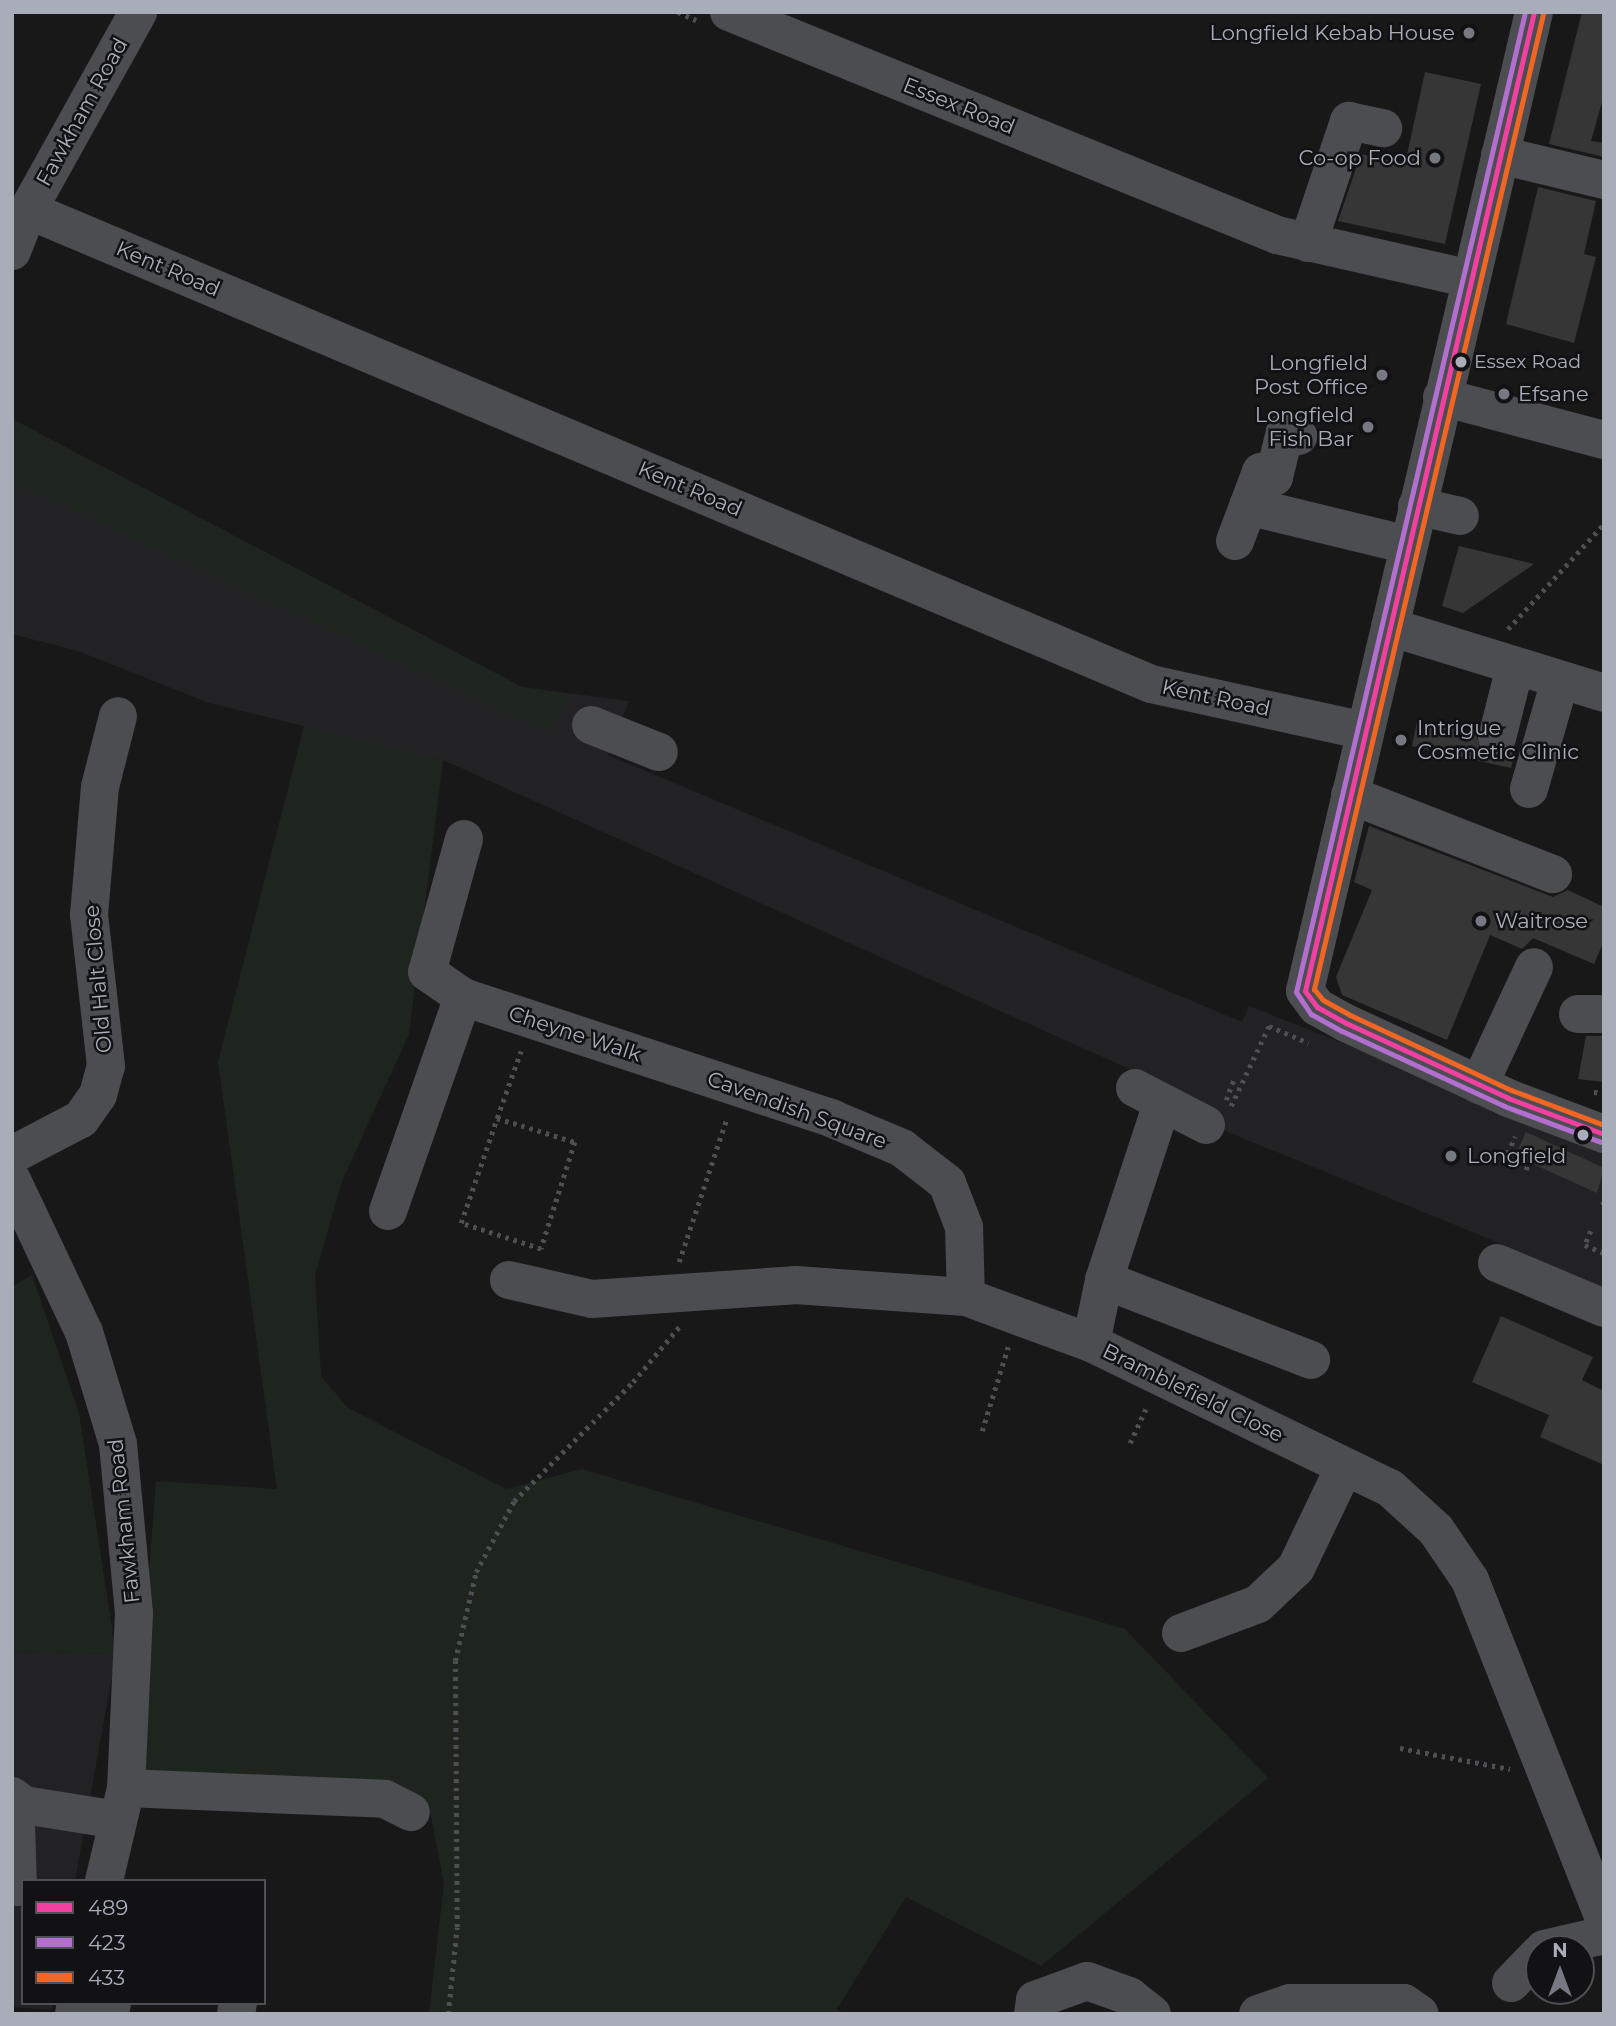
<!DOCTYPE html>
<style>
body{margin:0}
#map{position:relative;width:1616px;height:2026px;overflow:hidden;background:#181818;font-family:Montserrat,sans-serif}
div>[style]{position:absolute}
.built>*{inset:0;background:#222224}
.green>*{inset:0;background:#1e251f}
.building>*{inset:0;background:#363637}
.path>*{height:4.5px;margin-top:-2.25px;transform-origin:0;background:repeating-linear-gradient(90deg,#4e4f53 0 3.5px,transparent 0 8.5px)}
.minor>*{height:38px;margin:-19px;padding:0 19px;transform-origin:19px;border-radius:19px;background:#4c4d51}
.bus-1>*{height:5px;margin:-2.5px;padding:0 2.5px;transform-origin:2.5px;border-radius:2.5px;background:#f240a1}
.bus-2>*{height:5px;margin:-2.5px;padding:0 2.5px;transform-origin:2.5px;border-radius:2.5px;background:#b36fd0}
.bus-3>*{height:5px;margin:-2.5px;padding:0 2.5px;transform-origin:2.5px;border-radius:2.5px;background:#f26522}
.dots>*{width:19px;height:19px;translate:-50% -50%;box-sizing:border-box;border:4px solid #121214;border-radius:50%}
span{translate:-50% -50%;white-space:nowrap;text-align:center;line-height:1.15;-webkit-text-stroke:5px #121214;paint-order:stroke}
.bus-label{font-size:19px;color:#a8adb9}
.left{translate:0 -50%;text-align:left}
.poi-label{font-size:21px;color:#a8adb9}
.right{translate:-100% -50%;text-align:right}
.street-label{font-size:21px;color:#a8adb9}
.frame{position:absolute;inset:0;border:14px solid #a8adb9;pointer-events:none}
.legend{position:absolute;left:21px;top:1879px;width:245px;height:126px;box-sizing:border-box;background:#121214;border:2px solid #4e5056;margin:0;padding:9px 12px;list-style:none;font-size:21px;color:#a8adb9}
.legend li{display:flex;align-items:center;gap:14px;height:35px}
.legend b{width:35px;border:2px solid #4e5056}
.north{position:absolute;left:1525px;top:1935px;width:70px;height:70px;box-sizing:border-box;background:#121214;border:2px solid #4e5056;border-radius:50%;rotate:0deg;font-size:19px;font-weight:700;line-height:28px;text-align:center;color:#a8adb9}
.north::after{content:'';display:block;margin:auto;width:24px;height:32px;background:#767981;clip-path:polygon(50% 0,100% 100%,50% 72%,0 100%)}
</style>
<div id="map">
<div class="built">
<div style="clip-path:polygon(14px 420px,522px 687px,629px 701px,608px 755px,1242px 1022px,1249px 1006px,1604px 1146px,1604px 1290px,1504px 1245px,1213px 1126px,1138px 1073px,443px 760px,209px 703px,78px 651px,12px 634px)"></div>
<div style="clip-path:polygon(12px 1651px,116px 1654px,75px 1881px,23px 1881px,23px 2003px,53px 2003px,51px 2010px,12px 2007px)"></div>
</div>
<div class="green">
<div style="clip-path:polygon(14px 420px,522px 687px,569px 694px,550px 733px,12px 482px)"></div>
<div style="clip-path:polygon(304px 726px,443px 760px,409px 1034px,342px 1181px,315px 1275px,321px 1376px,348px 1408px,506px 1489px,582px 1469px,1125px 1629px,1268px 1778px,1041px 1966px,906px 1897px,837px 2009px,843px 2014px,429px 2014px,444px 1883px,429px 1807px,391px 1788px,145px 1771px,139px 1701px,156px 1481px,277px 1489px,218px 1062px)"></div>
<div style="clip-path:polygon(32px 1275px,79px 1413px,116px 1654px,12px 1651px,12px 1287px)"></div>
</div>
<div class="building">
<div style="clip-path:polygon(1582px 12px,1604px 12px,1604px 95px,1591px 141px,1604px 143px,1604px 157px,1549px 144px)"></div>
<div style="clip-path:polygon(1425px 72px,1481px 84px,1445px 244px,1338px 221px,1361px 154px,1405px 164px)"></div>
<div style="clip-path:polygon(1538px 187px,1596px 201px,1584px 254px,1596px 257px,1574px 343px,1506px 324px)"></div>
<div style="clip-path:polygon(1459px 546px,1534px 564px,1463px 613px,1442px 606px)"></div>
<div style="clip-path:polygon(1417px 721px,1476px 734px,1481px 753px,1491px 759px,1504px 759px,1516px 747px,1511px 768px,1412px 746px)"></div>
<div style="clip-path:polygon(1369px 826px,1553px 897px,1568px 890px,1604px 907px,1604px 941px,1594px 964px,1533px 938px,1522px 949px,1490px 935px,1447px 1040px,1342px 995px,1336px 977px,1372px 890px,1354px 882px)"></div>
<div style="clip-path:polygon(1586px 1036px,1604px 1036px,1604px 1082px,1578px 1079px)"></div>
<div style="clip-path:polygon(1526px 1132px,1604px 1168px,1597px 1193px,1515px 1156px)"></div>
<div style="clip-path:polygon(1501px 1316px,1593px 1357px,1582px 1380px,1604px 1391px,1604px 1465px,1540px 1437px,1549px 1415px,1472px 1382px)"></div>
</div>
<div class="path">
<div style="left:678px;top:12px;width:20px;rotate:24deg"></div>
<div style="left:1508px;top:629px;width:142px;rotate:-47.6deg"></div>
<div style="left:1594px;top:1092px;width:10px;rotate:6deg"></div>
<div style="left:1226px;top:1100px;width:25px;rotate:-69deg"></div>
<div style="left:1231px;top:1106px;width:89px;rotate:-64.6deg"></div>
<div style="left:1269px;top:1026px;width:43px;rotate:23deg"></div>
<div style="left:497px;top:1118px;width:82px;rotate:17.1deg"></div>
<div style="left:575px;top:1142px;width:112px;rotate:107.6deg"></div>
<div style="left:541px;top:1249px;width:84px;rotate:-162deg"></div>
<div style="left:461px;top:1223px;width:111px;rotate:-71.1deg"></div>
<div style="left:497px;top:1118px;width:71px;rotate:-70.3deg"></div>
<div style="left:1504px;top:1161px;width:27px;rotate:-66deg"></div>
<div style="left:1526px;top:1170px;width:9px;rotate:-72deg"></div>
<div style="left:1602px;top:1205px;width:4px;rotate:-63deg"></div>
<div style="left:1591px;top:1231px;width:15px;rotate:113deg"></div>
<div style="left:1585px;top:1245px;width:21px;rotate:23deg"></div>
<div style="left:679px;top:1262px;width:152px;rotate:-71.6deg"></div>
<div style="left:982px;top:1431px;width:88px;rotate:-72.8deg"></div>
<div style="left:1130px;top:1443px;width:41px;rotate:-65.3deg"></div>
<div style="left:1400px;top:1748px;width:112px;rotate:10.8deg"></div>
<div style="left:448px;top:2014px;width:87px;rotate:-84.1deg"></div>
<div style="left:457px;top:1927px;width:266px;rotate:-90.4deg"></div>
<div style="left:455px;top:1661px;width:91px;rotate:-76.7deg"></div>
<div style="left:476px;top:1572px;width:81px;rotate:-61.8deg"></div>
<div style="left:514px;top:1501px;width:168px;rotate:-45deg"></div>
<div style="left:633px;top:1382px;width:72px;rotate:-50.1deg"></div>
</div>
<div class="minor">
<div style="left:729px;top:12px;width:592px;rotate:22.14deg"></div>
<div style="left:1277px;top:235px;width:199px;rotate:12.8deg"></div>
<div style="left:1534px;top:12px;width:1005px;rotate:103.17deg"></div>
<div style="left:1305px;top:991px;width:20px;rotate:53deg"></div>
<div style="left:1317px;top:1007px;width:33px;rotate:29deg"></div>
<div style="left:1346px;top:1023px;width:179px;rotate:24.8deg"></div>
<div style="left:1508px;top:1098px;width:103px;rotate:20.6deg"></div>
<div style="left:1500px;top:155px;width:107px;rotate:13.5deg"></div>
<div style="left:28px;top:210px;width:1219px;rotate:22.88deg"></div>
<div style="left:1151px;top:684px;width:218px;rotate:12.4deg"></div>
<div style="left:1308px;top:243px;width:129px;rotate:-71.4deg"></div>
<div style="left:1349px;top:121px;width:35px;rotate:12deg"></div>
<div style="left:12px;top:251px;width:44px;rotate:-68.7deg"></div>
<div style="left:28px;top:210px;width:227px;rotate:-60.9deg"></div>
<div style="left:1442px;top:397px;width:168px;rotate:14.9deg"></div>
<div style="left:1248px;top:506px;width:165px;rotate:13.7deg"></div>
<div style="left:1417px;top:506px;width:44px;rotate:13.1deg"></div>
<div style="left:1235px;top:541px;width:74px;rotate:-69.4deg"></div>
<div style="left:1261px;top:472px;width:14px;rotate:21deg"></div>
<div style="left:1274px;top:477px;width:46px;rotate:-76.3deg"></div>
<div style="left:1285px;top:432px;width:14px;rotate:17deg"></div>
<div style="left:1390px;top:627px;width:224px;rotate:17.1deg"></div>
<div style="left:591px;top:725px;width:73px;rotate:21.7deg"></div>
<div style="left:1497px;top:738px;width:73px;rotate:-75.8deg"></div>
<div style="left:1529px;top:789px;width:113px;rotate:-74.1deg"></div>
<div style="left:1350px;top:795px;width:218px;rotate:21.3deg"></div>
<div style="left:464px;top:839px;width:138px;rotate:105.5deg"></div>
<div style="left:427px;top:972px;width:44px;rotate:34.8deg"></div>
<div style="left:463px;top:997px;width:390px;rotate:18.2deg"></div>
<div style="left:833px;top:1119px;width:75px;rotate:22.8deg"></div>
<div style="left:902px;top:1148px;width:57px;rotate:37.9deg"></div>
<div style="left:947px;top:1183px;width:47px;rotate:68.9deg"></div>
<div style="left:964px;top:1227px;width:70px;rotate:88.4deg"></div>
<div style="left:1578px;top:1014px;width:26px"></div>
<div style="left:1479px;top:1085px;width:130px;rotate:-65deg"></div>
<div style="left:1135px;top:1088px;width:80px;rotate:27.5deg"></div>
<div style="left:12px;top:1155px;width:78px;rotate:-27.6deg"></div>
<div style="left:81px;top:1119px;width:29px;rotate:-55deg"></div>
<div style="left:98px;top:1095px;width:30px;rotate:-75deg"></div>
<div style="left:106px;top:1066px;width:152px;rotate:-96.4deg"></div>
<div style="left:89px;top:915px;width:128px;rotate:-85.1deg"></div>
<div style="left:100px;top:787px;width:73px;rotate:-75.8deg"></div>
<div style="left:12px;top:1180px;width:168px;rotate:64.7deg"></div>
<div style="left:84px;top:1332px;width:117px;rotate:73.1deg"></div>
<div style="left:118px;top:1444px;width:170px;rotate:84.6deg"></div>
<div style="left:134px;top:1613px;width:175px;rotate:92.6deg"></div>
<div style="left:126px;top:1788px;width:96px;rotate:103.3deg"></div>
<div style="left:388px;top:1211px;width:227px;rotate:-70.7deg"></div>
<div style="left:1497px;top:1263px;width:116px;rotate:22.8deg"></div>
<div style="left:509px;top:1280px;width:85px;rotate:12.9deg"></div>
<div style="left:592px;top:1299px;width:203px;rotate:-3.9deg"></div>
<div style="left:795px;top:1285px;width:171px;rotate:4deg"></div>
<div style="left:966px;top:1297px;width:133px;rotate:20.2deg"></div>
<div style="left:1091px;top:1343px;width:332px;rotate:25.9deg"></div>
<div style="left:1390px;top:1488px;width:62px;rotate:42.4deg"></div>
<div style="left:1436px;top:1530px;width:60px;rotate:55.8deg"></div>
<div style="left:1470px;top:1580px;width:365px;rotate:68.4deg"></div>
<div style="left:1104px;top:1280px;width:222px;rotate:21.1deg"></div>
<div style="left:1091px;top:1343px;width:64px;rotate:-78.3deg"></div>
<div style="left:1104px;top:1280px;width:185px;rotate:-71.8deg"></div>
<div style="left:1181px;top:1633px;width:82px;rotate:-20.6deg"></div>
<div style="left:1258px;top:1604px;width:52px;rotate:-43.5deg"></div>
<div style="left:1296px;top:1568px;width:111px;rotate:-64.4deg"></div>
<div style="left:126px;top:1788px;width:259px;rotate:2.4deg"></div>
<div style="left:385px;top:1799px;width:29px;rotate:27deg"></div>
<div style="left:12px;top:1796px;width:15px;rotate:37deg"></div>
<div style="left:24px;top:1805px;width:95px;rotate:9.1deg"></div>
<div style="left:18px;top:1887px;width:65px;rotate:-91.8deg"></div>
<div style="left:16px;top:1822px;width:19px;rotate:-65deg"></div>
<div style="left:1544px;top:1949px;width:62px;rotate:-13.1deg"></div>
<div style="left:1511px;top:1983px;width:40px;rotate:-46deg"></div>
<div style="left:74px;top:2014px;width:11px;rotate:-80deg"></div>
<div style="left:110px;top:2014px;width:11px;rotate:-80deg"></div>
<div style="left:236px;top:2014px;width:11px;rotate:-80deg"></div>
<div style="left:1033px;top:2014px;width:14px;rotate:-82deg"></div>
<div style="left:1035px;top:2000px;width:55px;rotate:-20.1deg"></div>
<div style="left:1087px;top:1981px;width:45px;rotate:19.7deg"></div>
<div style="left:1129px;top:1996px;width:29px;rotate:38deg"></div>
<div style="left:1258px;top:2014px;width:34px;rotate:-19deg"></div>
<div style="left:1290px;top:2003px;width:114px"></div>
<div style="left:1404px;top:2003px;width:19px;rotate:35deg"></div>
</div>
<div class="bus-1">
<div style="left:1534px;top:12px;width:1005px;rotate:103.17deg"></div>
<div style="left:1305px;top:991px;width:20px;rotate:53deg"></div>
<div style="left:1317px;top:1007px;width:33px;rotate:29deg"></div>
<div style="left:1346px;top:1023px;width:179px;rotate:24.8deg"></div>
<div style="left:1508px;top:1098px;width:103px;rotate:20.6deg"></div>
</div>
<div class="bus-2">
<div style="left:1525px;top:12px;width:1006px;rotate:103.15deg"></div>
<div style="left:1296px;top:992px;width:27px;rotate:56deg"></div>
<div style="left:1311px;top:1014px;width:35px;rotate:29deg"></div>
<div style="left:1342px;top:1031px;width:179px;rotate:24.8deg"></div>
<div style="left:1504px;top:1106px;width:103px;rotate:20.4deg"></div>
</div>
<div class="bus-3">
<div style="left:1543px;top:14px;width:1002px;rotate:103.22deg"></div>
<div style="left:1314px;top:989px;width:14px;rotate:51deg"></div>
<div style="left:1323px;top:1000px;width:31px;rotate:29deg"></div>
<div style="left:1350px;top:1015px;width:178px;rotate:25deg"></div>
<div style="left:1511px;top:1090px;width:99px;rotate:20.6deg"></div>
</div>
<div class="dots">
<div style="left:1469px;top:33px;background:#767981"></div>
<div style="left:1435px;top:158px;background:#767981"></div>
<div style="left:1461px;top:362px;background:#a8adb9"></div>
<div style="left:1382px;top:375px;background:#767981"></div>
<div style="left:1504px;top:394px;background:#767981"></div>
<div style="left:1368px;top:427px;background:#767981"></div>
<div style="left:1401px;top:740px;background:#767981"></div>
<div style="left:1481px;top:921px;background:#767981"></div>
<div style="left:1583px;top:1135px;background:#a8adb9"></div>
<div style="left:1451px;top:1156px;background:#767981"></div>
</div>
<div class="bus-label">
<span class="left" style="left:1474px;top:362px">Essex Road</span>
</div>
<div class="poi-label">
<span class="right" style="left:1455px;top:33px">Longfield Kebab House</span>
<span class="right" style="left:1421px;top:158px">Co-op Food</span>
<span class="right" style="left:1368px;top:375px">Longfield<br>Post Office</span>
<span class="left" style="left:1518px;top:394px">Efsane</span>
<span class="right" style="left:1354px;top:427px">Longfield<br>Fish Bar</span>
<span class="left" style="left:1417px;top:740px">Intrigue<br>Cosmetic Clinic</span>
<span class="left" style="left:1495px;top:921px">Waitrose</span>
<span class="left" style="left:1467px;top:1156px">Longfield</span>
</div>
<div class="street-label">
<span style="left:959px;top:106px;rotate:22deg">Essex Road</span>
<span style="left:82px;top:112px;rotate:-61deg">Fawkham Road</span>
<span style="left:168px;top:269px;rotate:23deg">Kent Road</span>
<span style="left:690px;top:489px;rotate:23deg">Kent Road</span>
<span style="left:1216px;top:698px;rotate:12deg">Kent Road</span>
<span style="left:98px;top:979px;rotate:-95deg">Old Halt Close</span>
<span style="left:575px;top:1034px;rotate:18deg">Cheyne Walk</span>
<span style="left:797px;top:1110px;rotate:20deg">Cavendish Square</span>
<span style="left:1193px;top:1393px;rotate:26deg">Bramblefield Close</span>
<span style="left:124px;top:1521px;rotate:-96deg">Fawkham Road</span>
</div>
<div class="frame"></div>
<ul class="legend">
<li><b style="height:9px;background:#f240a1"></b>489</li>
<li><b style="height:9px;background:#b36fd0"></b>423</li>
<li><b style="height:9px;background:#f26522"></b>433</li>
</ul>
<div class="north">N</div>
</div>
